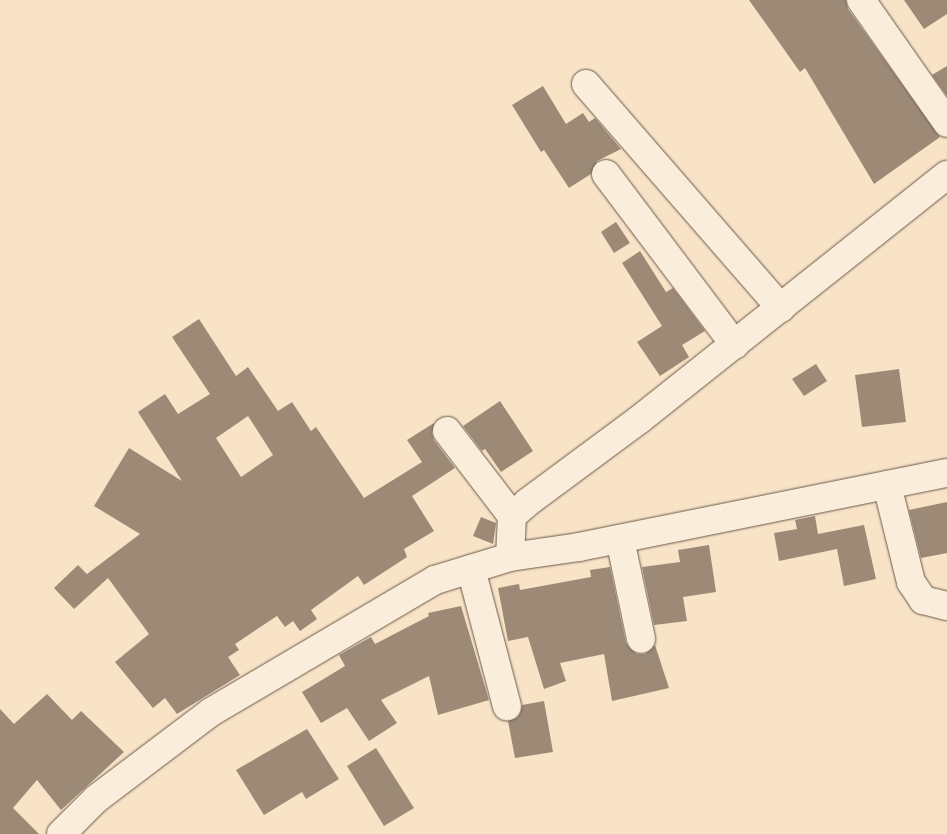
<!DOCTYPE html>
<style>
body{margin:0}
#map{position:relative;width:947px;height:834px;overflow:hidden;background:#f8e3c7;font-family:"IM FELL Great Primer",serif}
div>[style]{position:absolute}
.building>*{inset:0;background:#9c8a77}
.roads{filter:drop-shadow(0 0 1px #69584a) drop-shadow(0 0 1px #69584a)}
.minor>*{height:28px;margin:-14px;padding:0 14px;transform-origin:14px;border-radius:14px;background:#faeddb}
span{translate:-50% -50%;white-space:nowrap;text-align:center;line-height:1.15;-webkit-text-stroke:5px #faeddb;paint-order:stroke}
</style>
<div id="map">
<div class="building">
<div style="clip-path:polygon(749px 0,846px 0,848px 9px,940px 137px,874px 184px,805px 68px,800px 72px)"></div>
<div style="clip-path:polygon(904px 0,947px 0,947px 14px,924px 29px)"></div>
<div style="clip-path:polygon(947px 66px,947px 96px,932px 75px)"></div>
<div style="clip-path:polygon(543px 86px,566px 124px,583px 113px,589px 122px,595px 118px,621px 149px,597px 161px,591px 174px,569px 188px,544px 150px,541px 152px,512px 105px)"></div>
<div style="clip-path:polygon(616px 222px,630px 243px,614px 253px,601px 232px)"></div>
<div style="clip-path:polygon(640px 251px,666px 292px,673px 288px,705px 331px,682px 345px,689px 357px,660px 376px,637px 342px,662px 326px,622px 263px)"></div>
<div style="clip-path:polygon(evenodd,199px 319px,236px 376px,248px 367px,278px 411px,292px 402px,311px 431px,316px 427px,364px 498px,422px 462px,407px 440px,434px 423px,432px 433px,434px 440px,455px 468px,412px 496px,434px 531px,404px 549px,407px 557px,364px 585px,358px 576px,311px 610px,317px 619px,300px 631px,293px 621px,285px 627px,277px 616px,235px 644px,239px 650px,228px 657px,240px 675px,177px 714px,165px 698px,153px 708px,115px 662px,149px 634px,108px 578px,74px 609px,54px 588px,78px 565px,87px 574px,140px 534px,94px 506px,129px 448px,182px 481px,138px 412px,165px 394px,178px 414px,210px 394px,172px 337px,199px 319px,248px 416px,273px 455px,241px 477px,216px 438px,248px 416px)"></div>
<div style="clip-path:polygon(816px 364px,827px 381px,804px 396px,792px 379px)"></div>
<div style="clip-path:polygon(899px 369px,906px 422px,862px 427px,855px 375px)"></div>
<div style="clip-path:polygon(500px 401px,533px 451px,501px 472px,485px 449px,482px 451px,463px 426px)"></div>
<div style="clip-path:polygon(947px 502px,947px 553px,921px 558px,909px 510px)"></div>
<div style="clip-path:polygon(815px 516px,818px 534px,864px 525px,876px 579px,844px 586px,837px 549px,779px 561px,774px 533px,797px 529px,795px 520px)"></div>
<div style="clip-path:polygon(481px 517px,496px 523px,493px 544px,473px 536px)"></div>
<div style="clip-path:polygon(709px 545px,716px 592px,683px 597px,687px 621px,654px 625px,642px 567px,680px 562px,678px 550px)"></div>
<div style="clip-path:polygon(610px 567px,626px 643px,637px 654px,645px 654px,655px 645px,669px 688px,612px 701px,604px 654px,560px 663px,566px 681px,544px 689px,528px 637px,508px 641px,498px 588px,519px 584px,520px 590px,591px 577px,590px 570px)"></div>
<div style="clip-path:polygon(461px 606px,489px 700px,438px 715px,429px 676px,381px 700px,397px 723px,369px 741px,347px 708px,321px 723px,302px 692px,345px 666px,339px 655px,371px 637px,375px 644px,429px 616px,428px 613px)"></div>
<div style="clip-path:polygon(47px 694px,72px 720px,81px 711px,124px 752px,61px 810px,37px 780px,13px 808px,39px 834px,0 834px,0 709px,14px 724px)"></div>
<div style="clip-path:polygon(544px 701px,553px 752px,515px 758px,508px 721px,518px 717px,522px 705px)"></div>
<div style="clip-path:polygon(307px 729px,339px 779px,306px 799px,302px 792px,264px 815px,236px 770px)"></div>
<div style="clip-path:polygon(376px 748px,414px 808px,384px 826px,347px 766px)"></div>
</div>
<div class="roads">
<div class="minor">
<div style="left:861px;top:0;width:150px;rotate:55deg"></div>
<div style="left:586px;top:84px;width:297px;rotate:49deg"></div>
<div style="left:606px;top:174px;width:214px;rotate:53deg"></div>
<div style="left:447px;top:431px;width:107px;rotate:52.6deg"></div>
<div style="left:887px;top:485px;width:100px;rotate:76.1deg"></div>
<div style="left:911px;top:582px;width:22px;rotate:56deg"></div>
<div style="left:923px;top:600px;width:25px;rotate:14deg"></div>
<div style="left:620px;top:539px;width:102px;rotate:78.1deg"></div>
<div style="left:510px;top:557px;width:41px;rotate:-87.2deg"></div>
<div style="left:512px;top:516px;width:21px;rotate:-41deg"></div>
<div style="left:528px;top:502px;width:139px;rotate:-36.5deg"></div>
<div style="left:640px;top:419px;width:392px;rotate:-38.5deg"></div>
<div style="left:471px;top:569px;width:142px;rotate:75.3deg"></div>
<div style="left:61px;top:834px;width:49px;rotate:-45deg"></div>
<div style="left:96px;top:799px;width:144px;rotate:-37.1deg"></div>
<div style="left:211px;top:712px;width:260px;rotate:-30.5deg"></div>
<div style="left:435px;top:580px;width:78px;rotate:-17deg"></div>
<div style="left:510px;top:557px;width:70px;rotate:-8.2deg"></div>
<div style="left:579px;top:547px;width:375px;rotate:-11.4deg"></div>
</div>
</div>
</div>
